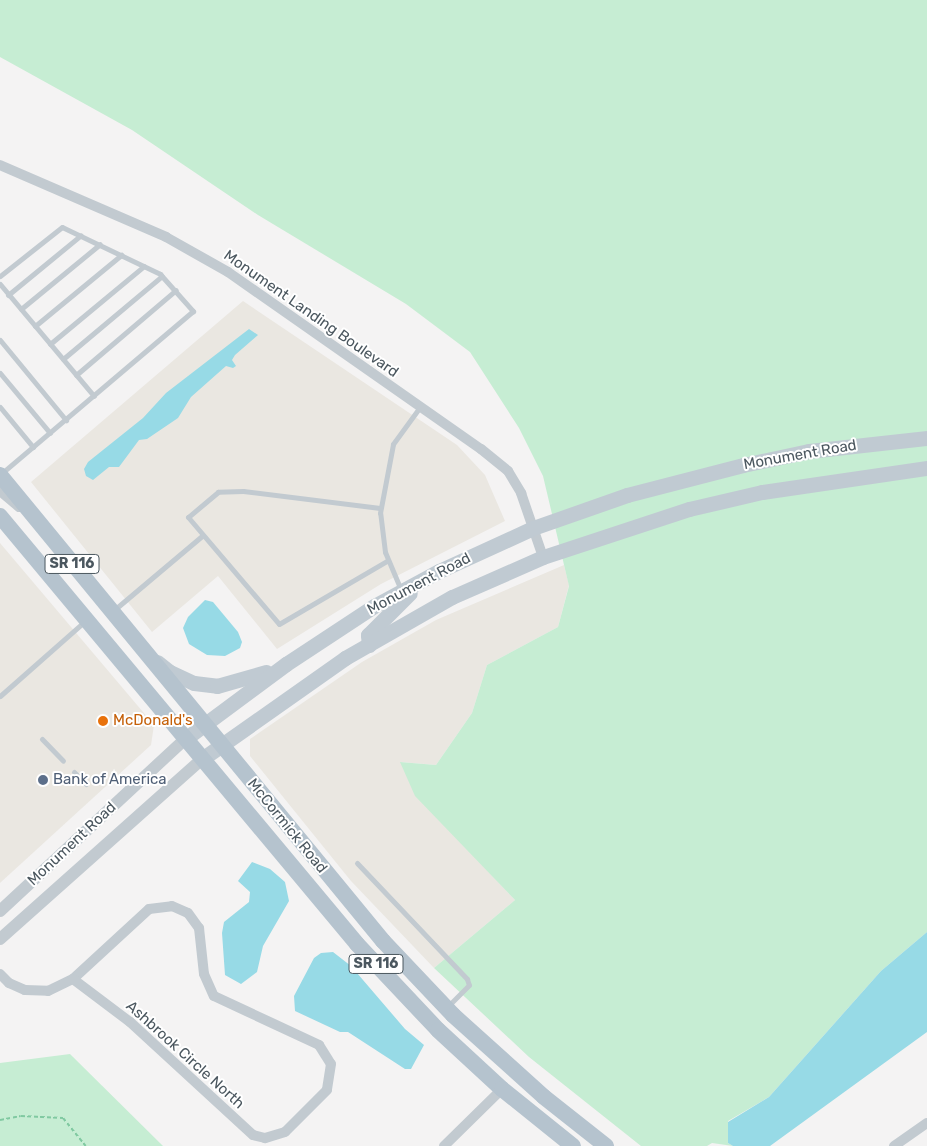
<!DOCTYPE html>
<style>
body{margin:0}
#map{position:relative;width:927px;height:1146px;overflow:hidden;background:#f4f3f3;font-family:Rubik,sans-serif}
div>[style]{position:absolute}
.commercial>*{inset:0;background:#eae7e1}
.green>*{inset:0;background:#c6edd3}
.water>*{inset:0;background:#97dae6}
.path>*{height:2px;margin-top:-1px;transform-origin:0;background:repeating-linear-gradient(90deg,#80c9a1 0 4px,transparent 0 6.5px)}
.service>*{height:5px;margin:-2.5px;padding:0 2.5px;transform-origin:2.5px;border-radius:2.5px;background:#c2cad0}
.minor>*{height:10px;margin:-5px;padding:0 5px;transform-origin:5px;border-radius:5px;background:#c2cad0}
.tertiary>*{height:12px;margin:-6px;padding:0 6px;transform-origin:6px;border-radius:6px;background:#c2cad0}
.secondary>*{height:15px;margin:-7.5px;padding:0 7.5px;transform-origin:7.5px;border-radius:7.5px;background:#c0cad2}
.primary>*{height:16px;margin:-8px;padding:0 8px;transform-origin:8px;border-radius:8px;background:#b5c3ce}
.dots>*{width:14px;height:14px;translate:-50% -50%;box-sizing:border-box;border:2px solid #fff;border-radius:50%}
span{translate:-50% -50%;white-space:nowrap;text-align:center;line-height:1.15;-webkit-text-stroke:4px #fff;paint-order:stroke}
.shield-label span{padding:1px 4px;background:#fff;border:1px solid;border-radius:4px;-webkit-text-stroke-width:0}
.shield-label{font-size:14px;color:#4b575f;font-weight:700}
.street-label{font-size:15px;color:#4b575f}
.food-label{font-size:15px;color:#c56008}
.left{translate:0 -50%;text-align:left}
.service-label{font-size:15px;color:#4e5e75}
</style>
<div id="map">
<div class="commercial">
<div style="clip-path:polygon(243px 301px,457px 445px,485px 475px,505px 521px,381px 584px,277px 649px,218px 576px,152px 632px,31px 482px)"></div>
<div style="clip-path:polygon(0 543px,154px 725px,151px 745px,0 883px)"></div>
<div style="clip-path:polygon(564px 565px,569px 585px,558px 627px,487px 665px,472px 713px,436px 765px,401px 762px,454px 835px,515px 900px,434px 968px,351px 881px,250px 756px,250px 739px,362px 662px,436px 620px)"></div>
</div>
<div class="green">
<div style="clip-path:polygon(0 0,927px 0,927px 932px,881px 971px,769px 1097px,728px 1121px,728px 1143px,733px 1146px,712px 1143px,707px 1146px,641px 1146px,529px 1057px,434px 968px,515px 900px,415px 796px,400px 762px,436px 765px,472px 713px,487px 665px,558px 627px,569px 586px,543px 476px,519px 428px,470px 352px,406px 304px,258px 215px,132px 130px,0 57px)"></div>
<div style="clip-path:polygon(70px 1054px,163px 1146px,0 1146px,0 1063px)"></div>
</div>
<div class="water">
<div style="clip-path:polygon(249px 329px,258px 335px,235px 355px,232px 360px,236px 366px,233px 368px,226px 366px,191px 397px,178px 418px,147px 439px,139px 440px,119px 467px,109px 467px,93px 480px,86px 476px,84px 469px,88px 462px,143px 418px,166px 393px)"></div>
<div style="clip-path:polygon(205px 600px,213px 602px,238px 632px,242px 642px,240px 648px,225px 656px,207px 655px,189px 644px,183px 628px,188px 617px)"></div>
<div style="clip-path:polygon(252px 862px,270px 869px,285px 882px,289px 901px,263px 946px,257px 972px,241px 984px,225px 975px,222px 933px,224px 922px,249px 902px,250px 892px,238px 881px)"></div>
<div style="clip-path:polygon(927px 932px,927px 1032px,770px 1146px,733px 1146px,728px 1143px,728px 1122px,769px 1097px,881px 971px)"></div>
<div style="clip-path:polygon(333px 952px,351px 966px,405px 1029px,424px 1045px,411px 1069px,405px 1069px,348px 1032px,340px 1032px,295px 1011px,294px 996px,314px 958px,321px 953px)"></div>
</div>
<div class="path">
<div style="left:0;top:1120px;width:21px;rotate:-11deg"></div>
<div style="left:21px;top:1116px;width:42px;rotate:2.7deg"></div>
<div style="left:63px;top:1118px;width:36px;rotate:51deg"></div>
</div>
<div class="service">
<div style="left:0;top:276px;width:79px;rotate:-38.3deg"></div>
<div style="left:62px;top:227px;width:109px;rotate:25.6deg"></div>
<div style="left:160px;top:274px;width:50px;rotate:48.3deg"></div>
<div style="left:193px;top:311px;width:250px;rotate:139.7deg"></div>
<div style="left:0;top:284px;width:146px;rotate:50deg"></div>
<div style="left:8px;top:295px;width:94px;rotate:-39.4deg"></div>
<div style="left:21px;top:309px;width:102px;rotate:-39.4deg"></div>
<div style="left:35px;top:326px;width:112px;rotate:-39.5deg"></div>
<div style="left:0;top:340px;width:104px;rotate:50.5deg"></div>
<div style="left:50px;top:344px;width:122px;rotate:-39.7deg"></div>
<div style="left:63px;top:359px;width:129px;rotate:-40deg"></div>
<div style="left:0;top:373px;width:78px;rotate:50.2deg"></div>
<div style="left:76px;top:375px;width:131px;rotate:-40.4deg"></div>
<div style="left:0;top:407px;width:52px;rotate:50.5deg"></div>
<div style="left:380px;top:508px;width:138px;rotate:-172.9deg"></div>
<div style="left:243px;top:491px;width:25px;rotate:178deg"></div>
<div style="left:218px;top:492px;width:39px;rotate:140deg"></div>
<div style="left:188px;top:517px;width:140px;rotate:49.6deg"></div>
<div style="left:279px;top:624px;width:125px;rotate:-30.3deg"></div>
<div style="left:401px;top:590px;width:41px;rotate:-112.8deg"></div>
<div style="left:385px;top:552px;width:39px;rotate:-97deg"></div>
<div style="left:380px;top:513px;width:70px;rotate:-79.3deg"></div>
<div style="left:393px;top:444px;width:46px;rotate:-53.9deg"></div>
<div style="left:114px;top:610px;width:116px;rotate:-40.1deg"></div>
<div style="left:0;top:696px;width:112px;rotate:-41.4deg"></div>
<div style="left:42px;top:739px;width:30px;rotate:46deg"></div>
<div style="left:74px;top:772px;width:17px;rotate:45deg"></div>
<div style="left:357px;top:863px;width:160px;rotate:46.5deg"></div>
<div style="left:467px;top:979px;width:6px;rotate:72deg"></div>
<div style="left:469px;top:985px;width:30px;rotate:135deg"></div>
</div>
<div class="minor">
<div style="left:0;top:165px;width:181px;rotate:23.4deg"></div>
<div style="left:166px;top:237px;width:71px;rotate:29.4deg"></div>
<div style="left:228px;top:272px;width:309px;rotate:35deg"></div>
<div style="left:481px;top:449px;width:35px;rotate:39deg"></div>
<div style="left:508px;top:471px;width:26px;rotate:59deg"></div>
<div style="left:521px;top:493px;width:68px;rotate:71deg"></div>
<div style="left:0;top:491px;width:25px;rotate:40deg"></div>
<div style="left:0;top:974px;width:13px;rotate:45deg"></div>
<div style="left:9px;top:983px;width:17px;rotate:24deg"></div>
<div style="left:25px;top:990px;width:23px;rotate:2deg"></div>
<div style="left:48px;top:991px;width:28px;rotate:-26deg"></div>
<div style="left:73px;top:979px;width:103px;rotate:-42.6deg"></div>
<div style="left:149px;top:909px;width:23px;rotate:-7deg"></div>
<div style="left:172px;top:906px;width:17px;rotate:24deg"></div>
<div style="left:188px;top:913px;width:19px;rotate:54deg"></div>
<div style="left:199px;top:928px;width:46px;rotate:83.8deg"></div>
<div style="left:204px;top:974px;width:24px;rotate:66deg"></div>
<div style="left:214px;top:996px;width:116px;rotate:25deg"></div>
<div style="left:319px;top:1045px;width:22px;rotate:58deg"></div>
<div style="left:331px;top:1064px;width:26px;rotate:99deg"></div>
<div style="left:327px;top:1090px;width:59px;rotate:135deg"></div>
<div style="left:285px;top:1132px;width:21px;rotate:163deg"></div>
<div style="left:265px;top:1138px;width:12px;rotate:-166deg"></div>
<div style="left:253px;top:1135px;width:167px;rotate:-137.4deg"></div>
<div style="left:130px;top:1022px;width:71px;rotate:-143deg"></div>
<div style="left:444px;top:1146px;width:81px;rotate:-44.5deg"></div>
<div style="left:894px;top:1146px;width:40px;rotate:-34.9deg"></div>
</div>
<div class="tertiary">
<div style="left:0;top:911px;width:253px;rotate:-42.9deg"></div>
<div style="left:0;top:939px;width:271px;rotate:-41.7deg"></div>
</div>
<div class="secondary">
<div style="left:369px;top:645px;width:10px;rotate:-96deg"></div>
<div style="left:368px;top:635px;width:59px;rotate:-45deg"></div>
<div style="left:157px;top:662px;width:16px;rotate:38deg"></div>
<div style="left:170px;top:672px;width:26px;rotate:25deg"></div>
<div style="left:194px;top:683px;width:23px;rotate:7deg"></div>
<div style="left:217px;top:686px;width:51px;rotate:-15.9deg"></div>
<div style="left:185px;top:739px;width:126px;rotate:-36.6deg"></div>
<div style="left:286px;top:664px;width:105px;rotate:-33.4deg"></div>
<div style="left:374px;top:606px;width:74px;rotate:-28.3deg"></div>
<div style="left:439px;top:571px;width:103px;rotate:-24.6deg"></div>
<div style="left:533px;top:528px;width:100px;rotate:-19.3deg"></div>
<div style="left:627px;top:495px;width:120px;rotate:-14.5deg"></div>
<div style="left:743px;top:465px;width:67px;rotate:-12deg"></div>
<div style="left:809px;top:451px;width:119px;rotate:-6.3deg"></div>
<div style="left:202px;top:759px;width:175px;rotate:-35.2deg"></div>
<div style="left:345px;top:658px;width:123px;rotate:-29.7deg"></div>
<div style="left:452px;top:597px;width:99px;rotate:-23.7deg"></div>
<div style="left:543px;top:557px;width:154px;rotate:-18.2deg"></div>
<div style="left:689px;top:509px;width:75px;rotate:-13.1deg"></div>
<div style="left:762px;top:492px;width:167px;rotate:-8.3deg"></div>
</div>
<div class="primary">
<div style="left:0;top:475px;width:603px;rotate:50.58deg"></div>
<div style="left:383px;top:941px;width:102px;rotate:46.6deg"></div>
<div style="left:453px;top:1015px;width:122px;rotate:42deg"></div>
<div style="left:544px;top:1097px;width:79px;rotate:38.3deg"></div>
<div style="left:0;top:516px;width:557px;rotate:50.17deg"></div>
<div style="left:357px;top:944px;width:118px;rotate:46.7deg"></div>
<div style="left:438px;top:1030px;width:87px;rotate:42.7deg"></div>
<div style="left:502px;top:1089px;width:91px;rotate:38.8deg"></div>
</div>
<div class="dots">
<div style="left:103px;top:721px;background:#e8710a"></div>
<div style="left:43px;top:780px;background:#5c6f8a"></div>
</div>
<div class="shield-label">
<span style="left:72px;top:564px">SR 116</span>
<span style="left:376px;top:964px">SR 116</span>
</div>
<div class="street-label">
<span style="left:311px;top:314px;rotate:35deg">Monument Landing Boulevard</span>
<span style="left:800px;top:455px;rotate:-10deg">Monument Road</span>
<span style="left:419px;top:584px;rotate:-28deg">Monument Road</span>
<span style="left:287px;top:826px;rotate:51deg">McCormick Road</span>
<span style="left:72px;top:844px;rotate:-43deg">Monument Road</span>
<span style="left:185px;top:1055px;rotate:42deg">Ashbrook Circle North</span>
</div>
<div class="food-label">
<span class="left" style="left:113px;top:721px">McDonald's</span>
</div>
<div class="service-label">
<span class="left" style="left:53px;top:780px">Bank of America</span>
</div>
</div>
